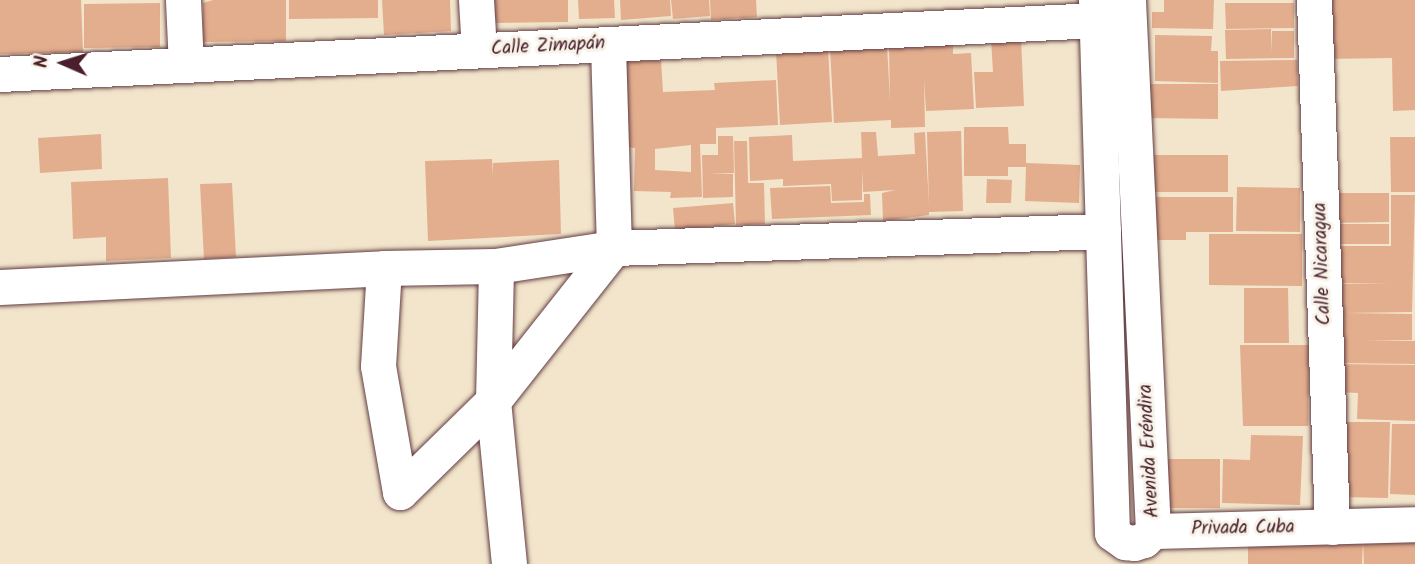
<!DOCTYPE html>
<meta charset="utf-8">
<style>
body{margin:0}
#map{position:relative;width:1415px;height:564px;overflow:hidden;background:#f2e5cb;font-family:Kalam,sans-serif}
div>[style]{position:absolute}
.building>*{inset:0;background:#e3ae8e}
.roads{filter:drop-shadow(0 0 2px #633d43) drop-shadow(0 0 2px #633d43)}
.minor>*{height:35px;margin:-17.5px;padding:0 17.5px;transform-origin:17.5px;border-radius:17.5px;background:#fff}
span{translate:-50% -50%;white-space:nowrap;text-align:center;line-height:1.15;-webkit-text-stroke:6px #f7f3e8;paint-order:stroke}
.street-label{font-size:19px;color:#4a1f2b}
.north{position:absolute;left:28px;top:28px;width:70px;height:70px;-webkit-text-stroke:5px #f7f3e8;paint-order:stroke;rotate:273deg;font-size:19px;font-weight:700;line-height:28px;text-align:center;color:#4a1f2b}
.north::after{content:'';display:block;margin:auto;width:24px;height:32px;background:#4a1f2b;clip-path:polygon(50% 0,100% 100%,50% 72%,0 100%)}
</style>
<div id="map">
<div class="building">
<div style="clip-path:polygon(0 0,81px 0,83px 52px,0 54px)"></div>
<div style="clip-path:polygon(213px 0,286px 0,286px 41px,203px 42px,203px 3px)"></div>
<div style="clip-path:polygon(289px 0,378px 0,378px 18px,289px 19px)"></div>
<div style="clip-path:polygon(382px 0,450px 0,451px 31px,384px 35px)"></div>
<div style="clip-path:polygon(493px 0,568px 0,568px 22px,494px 23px)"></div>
<div style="clip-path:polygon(578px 0,614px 0,615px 18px,579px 19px)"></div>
<div style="clip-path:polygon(620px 0,670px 0,671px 16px,621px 20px)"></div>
<div style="clip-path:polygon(671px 0,709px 0,710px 16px,673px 19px)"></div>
<div style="clip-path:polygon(710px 0,756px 0,757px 17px,711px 20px)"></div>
<div style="clip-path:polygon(1164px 0,1214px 0,1213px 29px,1152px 28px,1152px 12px,1164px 12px)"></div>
<div style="clip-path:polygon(1322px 0,1415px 0,1415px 110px,1393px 111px,1392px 58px,1323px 59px)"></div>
<div style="clip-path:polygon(160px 3px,160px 47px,84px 48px,84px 4px)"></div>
<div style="clip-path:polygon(1225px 3px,1294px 3px,1294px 28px,1226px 29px)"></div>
<div style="clip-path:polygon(1271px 29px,1271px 52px,1272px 31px,1294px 31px,1294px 58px,1226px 59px,1225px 30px)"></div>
<div style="clip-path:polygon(1155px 35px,1212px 36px,1211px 51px,1218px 51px,1218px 83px,1155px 81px)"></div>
<div style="clip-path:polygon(1021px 38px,1024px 106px,976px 108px,974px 72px,993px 72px,991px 39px)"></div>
<div style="clip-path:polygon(953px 42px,953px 54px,971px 53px,974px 109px,926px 111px,924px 79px,925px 127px,891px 128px,891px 120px,834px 123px,830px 48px,887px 45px,890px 101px,889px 45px)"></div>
<div style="clip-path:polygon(828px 48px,832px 122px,780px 125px,776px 51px)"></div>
<div style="clip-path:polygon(evenodd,661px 60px,663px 92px,715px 90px,714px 83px,776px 80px,778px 125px,716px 128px,716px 144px,700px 144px,702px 197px,670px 198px,671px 192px,634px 191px,635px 148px,628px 147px,625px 62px,661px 60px,691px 145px,691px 172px,655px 170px,655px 149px,691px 145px)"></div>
<div style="clip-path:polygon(1297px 60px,1298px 86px,1221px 91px,1220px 61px)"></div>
<div style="clip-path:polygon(1147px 84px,1218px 84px,1218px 119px,1147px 118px)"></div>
<div style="clip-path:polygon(964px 127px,1008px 127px,1009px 144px,1026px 144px,1026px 163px,1080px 165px,1079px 203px,1025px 201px,1026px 167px,1008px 167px,1008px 176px,964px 176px)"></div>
<div style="clip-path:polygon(961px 131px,963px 211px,929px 212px,929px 215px,883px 221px,882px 193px,895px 190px,863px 192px,862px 169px,862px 200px,832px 201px,831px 184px,783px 186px,783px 179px,750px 181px,749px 137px,792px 135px,793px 161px,862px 158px,861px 132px,876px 132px,878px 156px,915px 154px,914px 133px,925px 132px,929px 205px,927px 132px)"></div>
<div style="clip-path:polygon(101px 134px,102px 169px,40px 173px,38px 138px)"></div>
<div style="clip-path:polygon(718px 136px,733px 136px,734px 173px,709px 174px,733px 174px,733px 197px,703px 198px,702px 155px,718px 155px)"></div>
<div style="clip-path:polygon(1390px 137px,1415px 137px,1415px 192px,1391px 192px)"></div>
<div style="clip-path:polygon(734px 141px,747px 141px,748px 183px,764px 183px,765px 224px,736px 225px)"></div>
<div style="clip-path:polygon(1154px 155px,1228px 155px,1228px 192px,1154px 192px)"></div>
<div style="clip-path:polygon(492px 159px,493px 176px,493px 163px,559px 160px,561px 234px,428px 241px,425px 161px)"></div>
<div style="clip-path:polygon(168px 178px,171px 258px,106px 261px,106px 237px,73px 239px,71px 182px)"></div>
<div style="clip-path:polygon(987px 179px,1012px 180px,1011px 203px,986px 203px)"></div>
<div style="clip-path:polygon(232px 183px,236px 257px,204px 259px,200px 184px)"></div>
<div style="clip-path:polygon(830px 186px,831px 203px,864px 202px,864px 194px,870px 194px,871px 215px,772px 219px,770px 188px)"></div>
<div style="clip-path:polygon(1237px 187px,1300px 188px,1300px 232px,1236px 231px)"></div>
<div style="clip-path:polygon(1329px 193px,1389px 193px,1389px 222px,1329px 223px)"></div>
<div style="clip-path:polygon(1391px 195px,1415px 195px,1412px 312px,1344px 313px,1412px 314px,1412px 340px,1367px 341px,1415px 341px,1415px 364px,1335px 363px,1333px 284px,1391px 283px,1332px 283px,1331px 246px,1391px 246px)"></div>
<div style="clip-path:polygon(1156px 197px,1233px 197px,1233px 232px,1186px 232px,1186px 240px,1156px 240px)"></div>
<div style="clip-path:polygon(733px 203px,735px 224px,675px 230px,673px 208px)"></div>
<div style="clip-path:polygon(1331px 224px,1389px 224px,1389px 244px,1332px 244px)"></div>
<div style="clip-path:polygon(1209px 234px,1302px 234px,1302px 286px,1209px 285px)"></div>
<div style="clip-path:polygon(1244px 288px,1288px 288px,1289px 343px,1244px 343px)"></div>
<div style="clip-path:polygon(1240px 345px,1309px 345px,1308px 426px,1243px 426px)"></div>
<div style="clip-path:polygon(1335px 364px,1415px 365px,1415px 421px,1357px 419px,1358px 393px,1335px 392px)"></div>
<div style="clip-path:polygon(1342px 422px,1390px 422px,1388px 498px,1343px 497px)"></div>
<div style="clip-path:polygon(1392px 424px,1415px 424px,1415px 495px,1390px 494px)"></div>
<div style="clip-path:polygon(1251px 435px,1303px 436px,1300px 505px,1222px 503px,1223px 459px,1250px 460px)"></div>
<div style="clip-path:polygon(1163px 459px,1220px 459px,1220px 508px,1164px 508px)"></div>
<div style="clip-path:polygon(1363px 540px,1415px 540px,1415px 564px,1364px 564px)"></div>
<div style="clip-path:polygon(1363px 541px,1362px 564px,1248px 564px,1248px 543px)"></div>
</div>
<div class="roads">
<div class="minor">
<div style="left:183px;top:0;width:65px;rotate:87.4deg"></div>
<div style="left:476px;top:0;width:50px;rotate:86.6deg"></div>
<div style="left:1096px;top:0;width:533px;rotate:88.28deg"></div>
<div style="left:1112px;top:533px;width:16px;rotate:35deg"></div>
<div style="left:1125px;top:542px;width:9px;rotate:6deg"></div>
<div style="left:1134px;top:543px;width:10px;rotate:-17deg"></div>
<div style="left:1144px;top:540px;width:13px;rotate:-45deg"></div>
<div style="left:1153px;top:531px;width:532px;rotate:-92.7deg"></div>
<div style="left:1314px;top:0;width:527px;rotate:88.04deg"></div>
<div style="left:0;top:74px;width:1097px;rotate:-2.82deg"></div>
<div style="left:384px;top:268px;width:98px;rotate:93.5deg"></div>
<div style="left:378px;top:366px;width:128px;rotate:80.1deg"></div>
<div style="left:400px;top:492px;width:130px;rotate:-44.4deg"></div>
<div style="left:493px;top:401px;width:135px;rotate:-88.7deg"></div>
<div style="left:0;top:287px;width:384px;rotate:-2.8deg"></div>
<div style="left:384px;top:268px;width:112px;rotate:-1deg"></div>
<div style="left:496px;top:266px;width:119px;rotate:-8.7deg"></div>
<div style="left:614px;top:248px;width:489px;rotate:-2deg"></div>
<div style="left:1153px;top:531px;width:262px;rotate:-1.5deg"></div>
<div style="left:509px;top:564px;width:164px;rotate:-95.6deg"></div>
<div style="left:493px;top:401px;width:195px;rotate:-51.7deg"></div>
<div style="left:614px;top:248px;width:204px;rotate:-91.7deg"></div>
</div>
</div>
<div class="street-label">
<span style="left:548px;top:47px;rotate:-3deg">Calle Zimapán</span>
<span style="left:1323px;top:264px;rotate:-92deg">Calle Nicaragua</span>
<span style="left:1150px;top:451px;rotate:-93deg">Avenida Eréndira</span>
<span style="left:1243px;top:529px;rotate:-1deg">Privada Cuba</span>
</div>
<div class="north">N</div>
</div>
